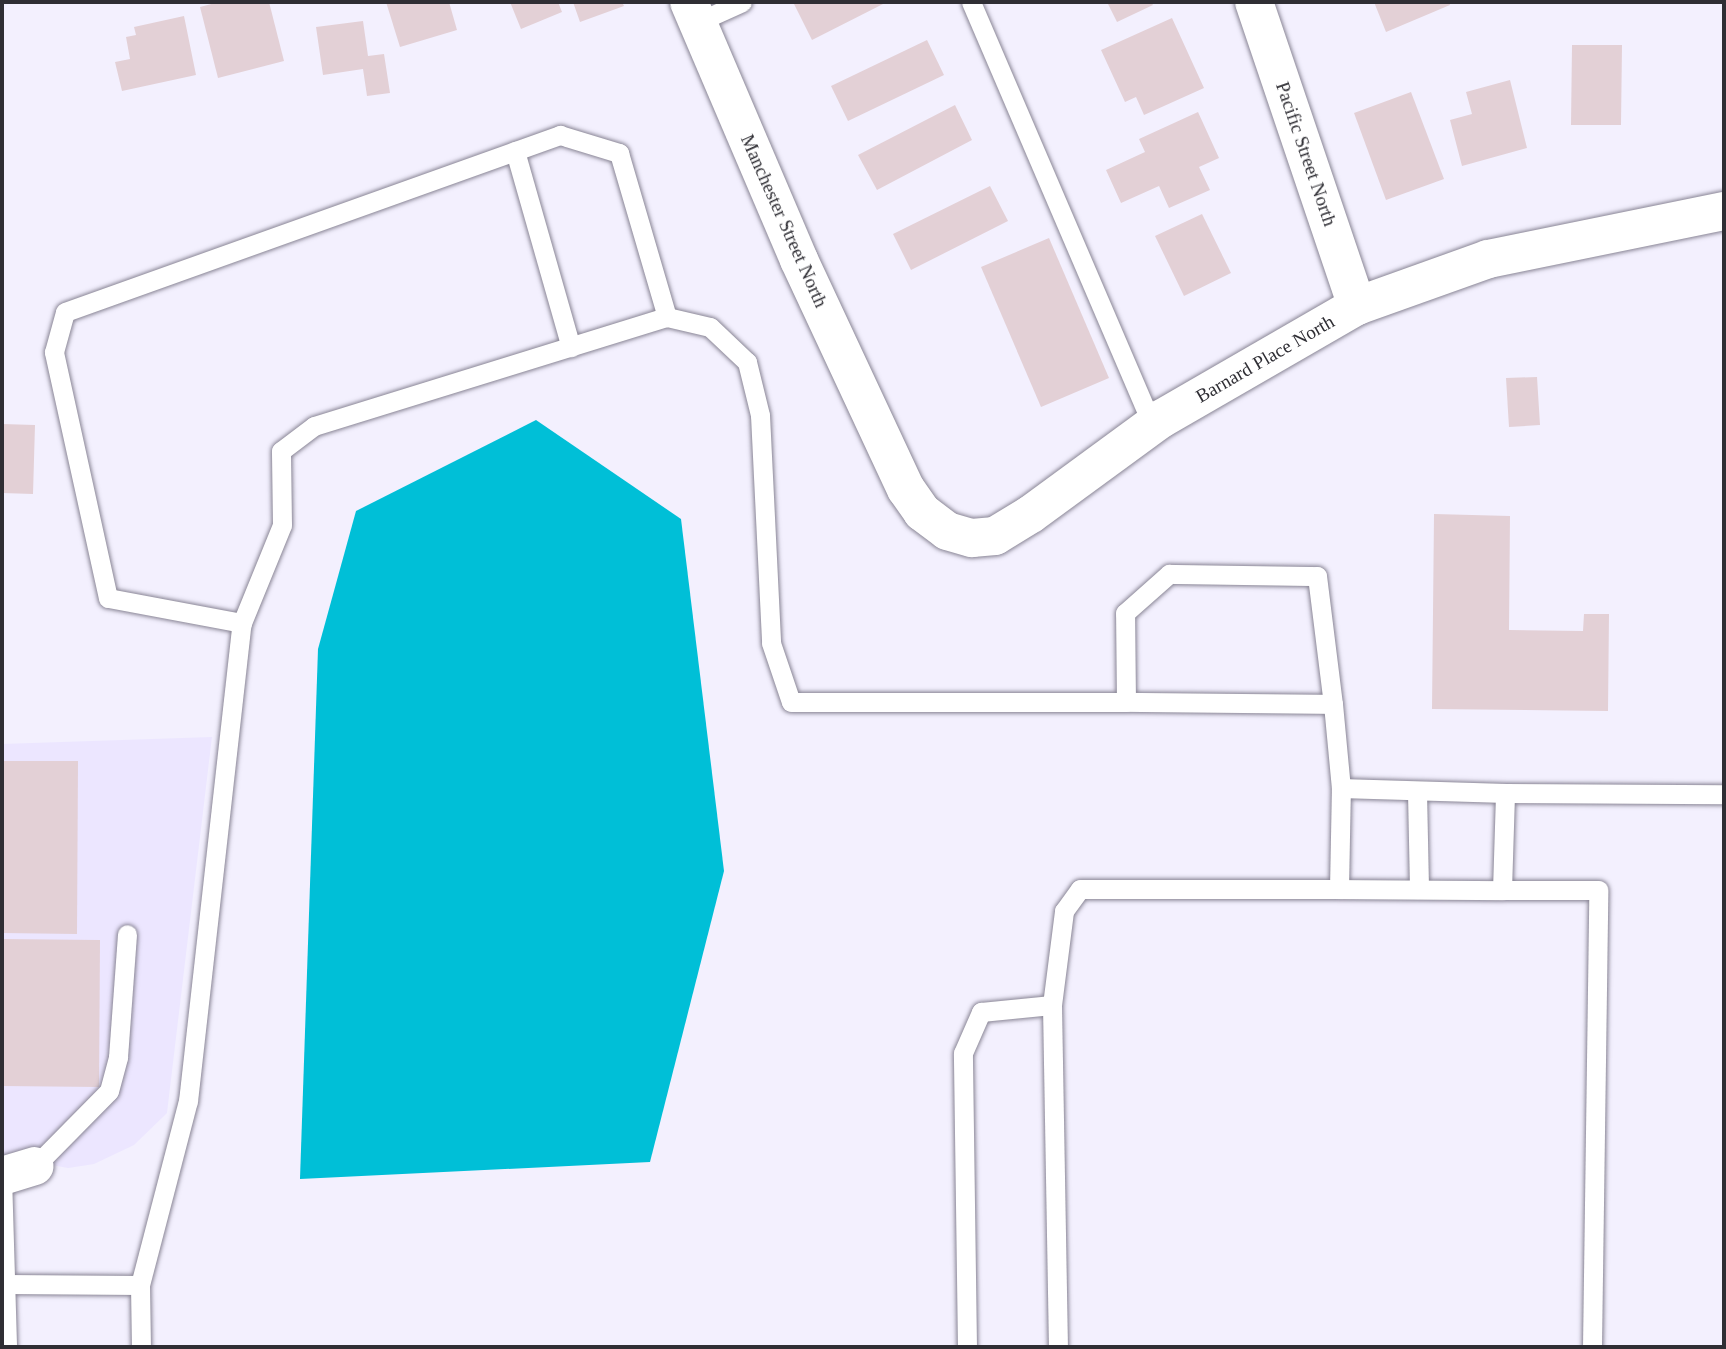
<!DOCTYPE html>
<style>
body{margin:0}
#map{position:relative;width:1726px;height:1349px;overflow:hidden;background:#f3f0fe;font-family:Georgia,serif}
div>[style]{position:absolute}
.built>*{inset:0;background:#ece6ff}
.water>*{inset:0;background:#00bfd7}
.building>*{inset:0;background:#e3d0d6}
.roads{filter:drop-shadow(0 0 2px #898595) drop-shadow(0 0 2px #898595)}
.service>*{height:19px;margin:-9.5px;padding:0 9.5px;transform-origin:9.5px;border-radius:9.5px;background:#fff}
.minor>*{height:38px;margin:-19px;padding:0 19px;transform-origin:19px;border-radius:19px;background:#fff}
span{translate:-50% -50%;white-space:nowrap;text-align:center;line-height:1.15;-webkit-text-stroke:5px #fff;paint-order:stroke}
.street-label{font-size:19px;color:#2f2e34}
.frame{position:absolute;inset:0;border:4px solid #2f2e34;pointer-events:none}
</style>
<div id="map">
<div class="built">
<div style="clip-path:polygon(212px 737px,167px 1113px,134px 1145px,94px 1164px,68px 1168px,2px 1156px,2px 744px)"></div>
</div>
<div class="water">
<div style="clip-path:polygon(536px 420px,681px 519px,724px 871px,650px 1162px,300px 1179px,318px 649px,356px 511px)"></div>
</div>
<div class="building">
<div style="clip-path:polygon(219px 2px,269px 2px,284px 61px,218px 78px,200px 7px)"></div>
<div style="clip-path:polygon(386px 2px,449px 2px,457px 30px,400px 47px)"></div>
<div style="clip-path:polygon(510px 2px,558px 2px,562px 12px,521px 29px)"></div>
<div style="clip-path:polygon(573px 2px,622px 2px,624px 6px,580px 22px)"></div>
<div style="clip-path:polygon(800px 2px,887px 2px,812px 40px,794px 4px)"></div>
<div style="clip-path:polygon(1107px 2px,1151px 2px,1153px 5px,1117px 22px)"></div>
<div style="clip-path:polygon(1374px 2px,1449px 2px,1450px 5px,1386px 32px)"></div>
<div style="clip-path:polygon(184px 16px,196px 75px,122px 91px,115px 62px,130px 59px,126px 37px,136px 35px,134px 27px)"></div>
<div style="clip-path:polygon(1172px 18px,1204px 88px,1144px 115px,1136px 97px,1125px 102px,1101px 50px)"></div>
<div style="clip-path:polygon(363px 21px,368px 56px,384px 54px,390px 93px,367px 96px,363px 69px,323px 75px,316px 27px)"></div>
<div style="clip-path:polygon(927px 40px,944px 75px,848px 121px,831px 86px)"></div>
<div style="clip-path:polygon(1572px 45px,1622px 45px,1621px 125px,1571px 125px)"></div>
<div style="clip-path:polygon(1510px 80px,1527px 148px,1462px 166px,1450px 120px,1472px 114px,1466px 92px)"></div>
<div style="clip-path:polygon(1411px 92px,1444px 179px,1386px 200px,1354px 113px)"></div>
<div style="clip-path:polygon(955px 105px,972px 140px,877px 190px,858px 155px)"></div>
<div style="clip-path:polygon(1198px 112px,1219px 158px,1199px 167px,1210px 190px,1169px 208px,1159px 186px,1121px 203px,1106px 170px,1145px 152px,1139px 139px)"></div>
<div style="clip-path:polygon(990px 186px,1008px 221px,911px 270px,893px 234px)"></div>
<div style="clip-path:polygon(1202px 214px,1231px 273px,1184px 296px,1155px 236px)"></div>
<div style="clip-path:polygon(1049px 238px,1109px 378px,1041px 407px,981px 267px)"></div>
<div style="clip-path:polygon(1537px 377px,1540px 425px,1509px 427px,1506px 378px)"></div>
<div style="clip-path:polygon(2px 424px,35px 425px,33px 494px,2px 493px)"></div>
<div style="clip-path:polygon(1434px 514px,1510px 516px,1509px 630px,1583px 631px,1584px 614px,1609px 614px,1608px 711px,1432px 709px)"></div>
<div style="clip-path:polygon(2px 761px,78px 761px,77px 934px,2px 933px)"></div>
<div style="clip-path:polygon(2px 939px,100px 940px,99px 1087px,2px 1086px)"></div>
</div>
<div class="roads">
<div class="service">
<div style="left:971px;top:2px;width:460px;rotate:66.8deg"></div>
<div style="left:698px;top:22px;width:48px;rotate:-24.4deg"></div>
<div style="left:515px;top:151px;width:204px;rotate:74.1deg"></div>
<div style="left:242px;top:623px;width:136px;rotate:-169.4deg"></div>
<div style="left:108px;top:598px;width:252px;rotate:-102.4deg"></div>
<div style="left:54px;top:352px;width:41px;rotate:-74.6deg"></div>
<div style="left:65px;top:312px;width:526px;rotate:-19.68deg"></div>
<div style="left:560px;top:135px;width:62px;rotate:17deg"></div>
<div style="left:619px;top:153px;width:171px;rotate:73.7deg"></div>
<div style="left:1333px;top:704px;width:207px;rotate:-179.4deg"></div>
<div style="left:1126px;top:702px;width:89px;rotate:-90.6deg"></div>
<div style="left:1125px;top:613px;width:59px;rotate:-41.6deg"></div>
<div style="left:1169px;top:574px;width:148px;rotate:0.8deg"></div>
<div style="left:1317px;top:576px;width:129px;rotate:82.9deg"></div>
<div style="left:1333px;top:704px;width:84px;rotate:84.6deg"></div>
<div style="left:1341px;top:788px;width:164px;rotate:1.7deg"></div>
<div style="left:1417px;top:792px;width:97px;rotate:88.8deg"></div>
<div style="left:1339px;top:889px;width:163px;rotate:0.4deg"></div>
<div style="left:1052px;top:1005px;width:342px;rotate:89deg"></div>
<div style="left:35px;top:1166px;width:105px;rotate:-45.4deg"></div>
<div style="left:109px;top:1091px;width:35px;rotate:-75deg"></div>
<div style="left:118px;top:1057px;width:123px;rotate:-85.8deg"></div>
<div style="left:2px;top:1176px;width:171px;rotate:88.3deg"></div>
<div style="left:5px;top:1284px;width:135px;rotate:0.4deg"></div>
<div style="left:140px;top:1285px;width:62px;rotate:89.1deg"></div>
<div style="left:140px;top:1285px;width:190px;rotate:-75.4deg"></div>
<div style="left:188px;top:1101px;width:481px;rotate:-83.6deg"></div>
<div style="left:242px;top:623px;width:106px;rotate:-67.8deg"></div>
<div style="left:282px;top:525px;width:74px;rotate:-90.8deg"></div>
<div style="left:281px;top:451px;width:41px;rotate:-37.1deg"></div>
<div style="left:314px;top:426px;width:369px;rotate:-17.2deg"></div>
<div style="left:667px;top:317px;width:44px;rotate:13.1deg"></div>
<div style="left:710px;top:327px;width:51px;rotate:43.4deg"></div>
<div style="left:747px;top:362px;width:55px;rotate:76.2deg"></div>
<div style="left:760px;top:415px;width:228px;rotate:87.2deg"></div>
<div style="left:771px;top:643px;width:62px;rotate:71.3deg"></div>
<div style="left:791px;top:702px;width:335px"></div>
<div style="left:967px;top:1347px;width:294px;rotate:-90.8deg"></div>
<div style="left:963px;top:1053px;width:45px;rotate:-66.3deg"></div>
<div style="left:981px;top:1012px;width:71px;rotate:-5.6deg"></div>
<div style="left:1052px;top:1005px;width:95px;rotate:-82.7deg"></div>
<div style="left:1064px;top:911px;width:27px;rotate:-54deg"></div>
<div style="left:1080px;top:889px;width:259px"></div>
<div style="left:1339px;top:889px;width:101px;rotate:-88.9deg"></div>
<div style="left:1592px;top:1347px;width:457px;rotate:-89.2deg"></div>
<div style="left:1598px;top:890px;width:96px;rotate:180deg"></div>
<div style="left:1502px;top:890px;width:97px;rotate:-88.2deg"></div>
<div style="left:1505px;top:793px;width:219px;rotate:0.3deg"></div>
</div>
<div class="minor">
<div style="left:689px;top:2px;width:280px;rotate:66.9deg"></div>
<div style="left:799px;top:260px;width:253px;rotate:65deg"></div>
<div style="left:906px;top:489px;width:28px;rotate:55deg"></div>
<div style="left:922px;top:512px;width:31px;rotate:37deg"></div>
<div style="left:947px;top:531px;width:26px;rotate:16deg"></div>
<div style="left:972px;top:538px;width:23px;rotate:-5deg"></div>
<div style="left:995px;top:536px;width:42px;rotate:-31.4deg"></div>
<div style="left:1031px;top:514px;width:161px;rotate:-36.2deg"></div>
<div style="left:1161px;top:419px;width:226px;rotate:-30deg"></div>
<div style="left:1357px;top:306px;width:139px;rotate:-19.7deg"></div>
<div style="left:1488px;top:259px;width:241px;rotate:-11.5deg"></div>
<div style="left:1254px;top:2px;width:321px;rotate:71.3deg"></div>
<div style="left:2px;top:1176px;width:34px;rotate:-17deg"></div>
</div>
</div>
<div class="street-label">
<span style="left:1306px;top:154px;rotate:71deg">Pacific Street North</span>
<span style="left:784px;top:221px;rotate:66deg">Manchester Street North</span>
<span style="left:1265px;top:359px;rotate:-30deg">Barnard Place North</span>
</div>
<div class="frame"></div>
</div>
